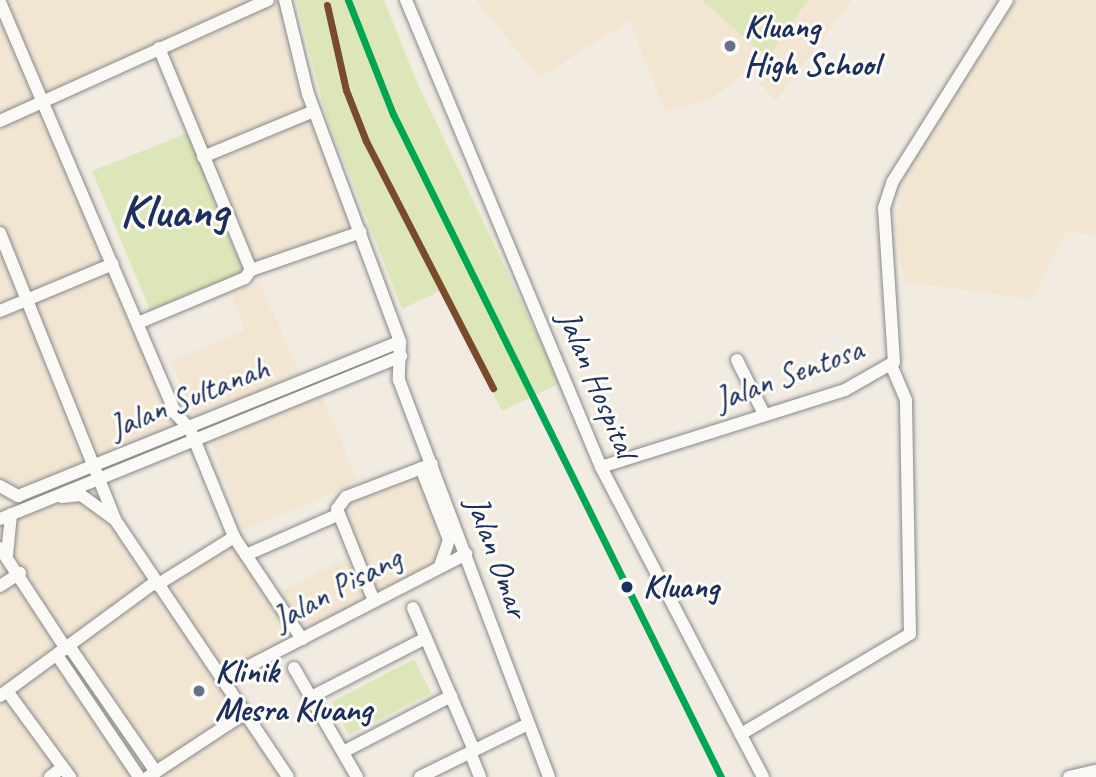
<!DOCTYPE html>
<style>
body{margin:0}
#map{position:relative;width:1096px;height:777px;overflow:hidden;background:#f1ebe1;font-family:Caveat,sans-serif}
div>[style]{position:absolute}
.built>*{inset:0;background:#f2e6d3}
.green>*{inset:0;background:#dde6b8}
.roads{filter:drop-shadow(0 0 2px #87898d) drop-shadow(0 0 2px #87898d)}
.minor>*{height:12px;margin:-6px;padding:0 6px;transform-origin:6px;border-radius:6px;background:#faf9f5}
.rail-1>*{height:7px;margin:-3.5px;padding:0 3.5px;transform-origin:3.5px;border-radius:3.5px;background:#00a651}
.rail-2>*{height:7px;margin:-3.5px;padding:0 3.5px;transform-origin:3.5px;border-radius:3.5px;background:#7a4b2a}
.dots>*{width:19px;height:19px;translate:-50% -50%;box-sizing:border-box;border:4px solid #fdfcf7;border-radius:50%}
span{translate:-50% -50%;white-space:nowrap;text-align:center;line-height:1.15;-webkit-text-stroke:6px #fdfcf7;paint-order:stroke}
.poi-label{font-size:33px;color:#1b2f5e;font-weight:700}
.left{translate:0 -50%;text-align:left}
.street-label{font-size:33px;color:#1b2f5e}
.stop-label{font-size:33px;color:#1b2f5e;font-weight:700}
.town-label{font-size:47px;color:#1b2f5e;font-weight:700}
</style>
<div id="map">
<div class="built">
<div style="clip-path:polygon(0 0,279px 0,357px 238px,258px 275px,160px 44px,46px 94px,183px 426px,96px 461px,0 222px)"></div>
<div style="clip-path:polygon(476px 0,852px 0,776px 101px,748px 71px,708px 101px,665px 111px,629px 21px,539px 78px)"></div>
<div style="clip-path:polygon(1015px 0,1096px 0,1096px 235px,1067px 232px,1032px 299px,905px 282px,894px 226px,905px 173px)"></div>
<div style="clip-path:polygon(0 248px,84px 465px,0 501px)"></div>
<div style="clip-path:polygon(259px 281px,300px 374px,196px 420px,171px 361px,245px 330px,231px 294px)"></div>
<div style="clip-path:polygon(320px 392px,359px 483px,243px 530px,208px 434px)"></div>
<div style="clip-path:polygon(423px 464px,453px 539px,447px 561px,229px 681px,160px 579px,229px 535px,271px 597px,350px 556px,333px 509px)"></div>
<div style="clip-path:polygon(80px 499px,109px 519px,282px 777px,0 777px,0 525px,56px 501px)"></div>
</div>
<div class="green">
<div style="clip-path:polygon(296px 0,384px 0,416px 80px,560px 383px,502px 411px,442px 290px,402px 309px,325px 112px)"></div>
<div style="clip-path:polygon(702px 0,808px 0,767px 58px)"></div>
<div style="clip-path:polygon(188px 133px,244px 273px,150px 310px,92px 171px)"></div>
<div style="clip-path:polygon(414px 659px,431px 693px,349px 735px,332px 702px)"></div>
</div>
<div class="roads">
<div class="minor">
<div style="left:285px;top:0;width:97px;rotate:76.3deg"></div>
<div style="left:308px;top:94px;width:265px;rotate:69.6deg"></div>
<div style="left:400px;top:342px;width:38px;rotate:92deg"></div>
<div style="left:399px;top:380px;width:424px;rotate:69.3deg"></div>
<div style="left:406px;top:0;width:506px;rotate:67.34deg"></div>
<div style="left:601px;top:467px;width:350px;rotate:62.4deg"></div>
<div style="left:0;top:2px;width:447px;rotate:66.9deg"></div>
<div style="left:175px;top:413px;width:22px;rotate:47deg"></div>
<div style="left:190px;top:429px;width:117px;rotate:67.8deg"></div>
<div style="left:234px;top:537px;width:123px;rotate:56.3deg"></div>
<div style="left:159px;top:48px;width:240px;rotate:67.5deg"></div>
<div style="left:0;top:121px;width:294px;rotate:-24.3deg"></div>
<div style="left:203px;top:157px;width:120px;rotate:-22.5deg"></div>
<div style="left:0;top:233px;width:310px;rotate:68.1deg"></div>
<div style="left:116px;top:521px;width:308px;rotate:56.1deg"></div>
<div style="left:0;top:311px;width:122px;rotate:-22.6deg"></div>
<div style="left:138px;top:323px;width:116px;rotate:-22.8deg"></div>
<div style="left:245px;top:278px;width:10px;rotate:-53deg"></div>
<div style="left:251px;top:270px;width:116px;rotate:-19.1deg"></div>
<div style="left:737px;top:360px;width:60px;rotate:63.4deg"></div>
<div style="left:601px;top:467px;width:256px;rotate:-17.5deg"></div>
<div style="left:845px;top:390px;width:56px;rotate:-29.7deg"></div>
<div style="left:894px;top:362px;width:154px;rotate:-93.7deg"></div>
<div style="left:884px;top:208px;width:28px;rotate:-72deg"></div>
<div style="left:893px;top:181px;width:214px;rotate:-57.8deg"></div>
<div style="left:421px;top:468px;width:77px;rotate:68.7deg"></div>
<div style="left:449px;top:540px;width:28px;rotate:109deg"></div>
<div style="left:0;top:486px;width:21px;rotate:29deg"></div>
<div style="left:18px;top:496px;width:412px;rotate:-22deg"></div>
<div style="left:62px;top:497px;width:19px;rotate:-6deg"></div>
<div style="left:81px;top:495px;width:39px;rotate:36deg"></div>
<div style="left:0;top:519px;width:433px;rotate:-22.1deg"></div>
<div style="left:0;top:548px;width:121px;rotate:56.8deg"></div>
<div style="left:7px;top:555px;width:41px;rotate:-84.4deg"></div>
<div style="left:246px;top:555px;width:99px;rotate:-23.7deg"></div>
<div style="left:157px;top:585px;width:91px;rotate:-31.9deg"></div>
<div style="left:0;top:586px;width:24px;rotate:-33deg"></div>
<div style="left:374px;top:601px;width:99px;rotate:-111.9deg"></div>
<div style="left:337px;top:509px;width:15px;rotate:-53deg"></div>
<div style="left:346px;top:497px;width:92px;rotate:-21deg"></div>
<div style="left:413px;top:608px;width:155px;rotate:66.8deg"></div>
<div style="left:69px;top:646px;width:153px;rotate:55.4deg"></div>
<div style="left:57px;top:655px;width:147px;rotate:56.1deg"></div>
<div style="left:294px;top:668px;width:126px;rotate:60deg"></div>
<div style="left:222px;top:680px;width:275px;rotate:-27.3deg"></div>
<div style="left:7px;top:691px;width:107px;rotate:53.8deg"></div>
<div style="left:0;top:696px;width:192px;rotate:-36.3deg"></div>
<div style="left:311px;top:697px;width:129px;rotate:-27.2deg"></div>
<div style="left:741px;top:734px;width:196px;rotate:-30.6deg"></div>
<div style="left:910px;top:634px;width:234px;rotate:-91deg"></div>
<div style="left:906px;top:400px;width:38px;rotate:-113deg"></div>
<div style="left:343px;top:752px;width:122px;rotate:-27.4deg"></div>
<div style="left:470px;top:752px;width:27px;rotate:68deg"></div>
<div style="left:50px;top:777px;width:16px;rotate:-38deg"></div>
<div style="left:148px;top:777px;width:116px;rotate:-33.4deg"></div>
<div style="left:420px;top:777px;width:120px;rotate:-26.1deg"></div>
<div style="left:1069px;top:777px;width:28px;rotate:-13deg"></div>
</div>
</div>
<div class="rail-1">
<div style="left:348px;top:0;width:123px;rotate:68.5deg"></div>
<div style="left:393px;top:114px;width:740px;rotate:63.68deg"></div>
</div>
<div class="rail-2">
<div style="left:327px;top:5px;width:87px;rotate:77.4deg"></div>
<div style="left:346px;top:90px;width:55px;rotate:68.6deg"></div>
<div style="left:366px;top:141px;width:278px;rotate:62.8deg"></div>
</div>
<div class="dots">
<div style="left:730px;top:46px;background:#66718c"></div>
<div style="left:627px;top:587px;background:#1b2f5e"></div>
<div style="left:199px;top:691px;background:#66718c"></div>
</div>
<div class="poi-label">
<span class="left" style="left:744px;top:46px">Kluang<br>High School</span>
<span class="left" style="left:215px;top:691px">Klinik<br>Mesra Kluang</span>
</div>
<div class="street-label">
<span style="left:789px;top:375px;rotate:-20deg">Jalan Sentosa</span>
<span style="left:597px;top:384px;rotate:67deg">Jalan Hospital</span>
<span style="left:189px;top:398px;rotate:-22deg">Jalan Sultanah</span>
<span style="left:497px;top:557px;rotate:70deg">Jalan Omar</span>
<span style="left:337px;top:589px;rotate:-28deg">Jalan Pisang</span>
</div>
<div class="stop-label">
<span class="left" style="left:643px;top:587px">Kluang</span>
</div>
<div class="town-label">
<span style="left:174px;top:211px">Kluang</span>
</div>
</div>
